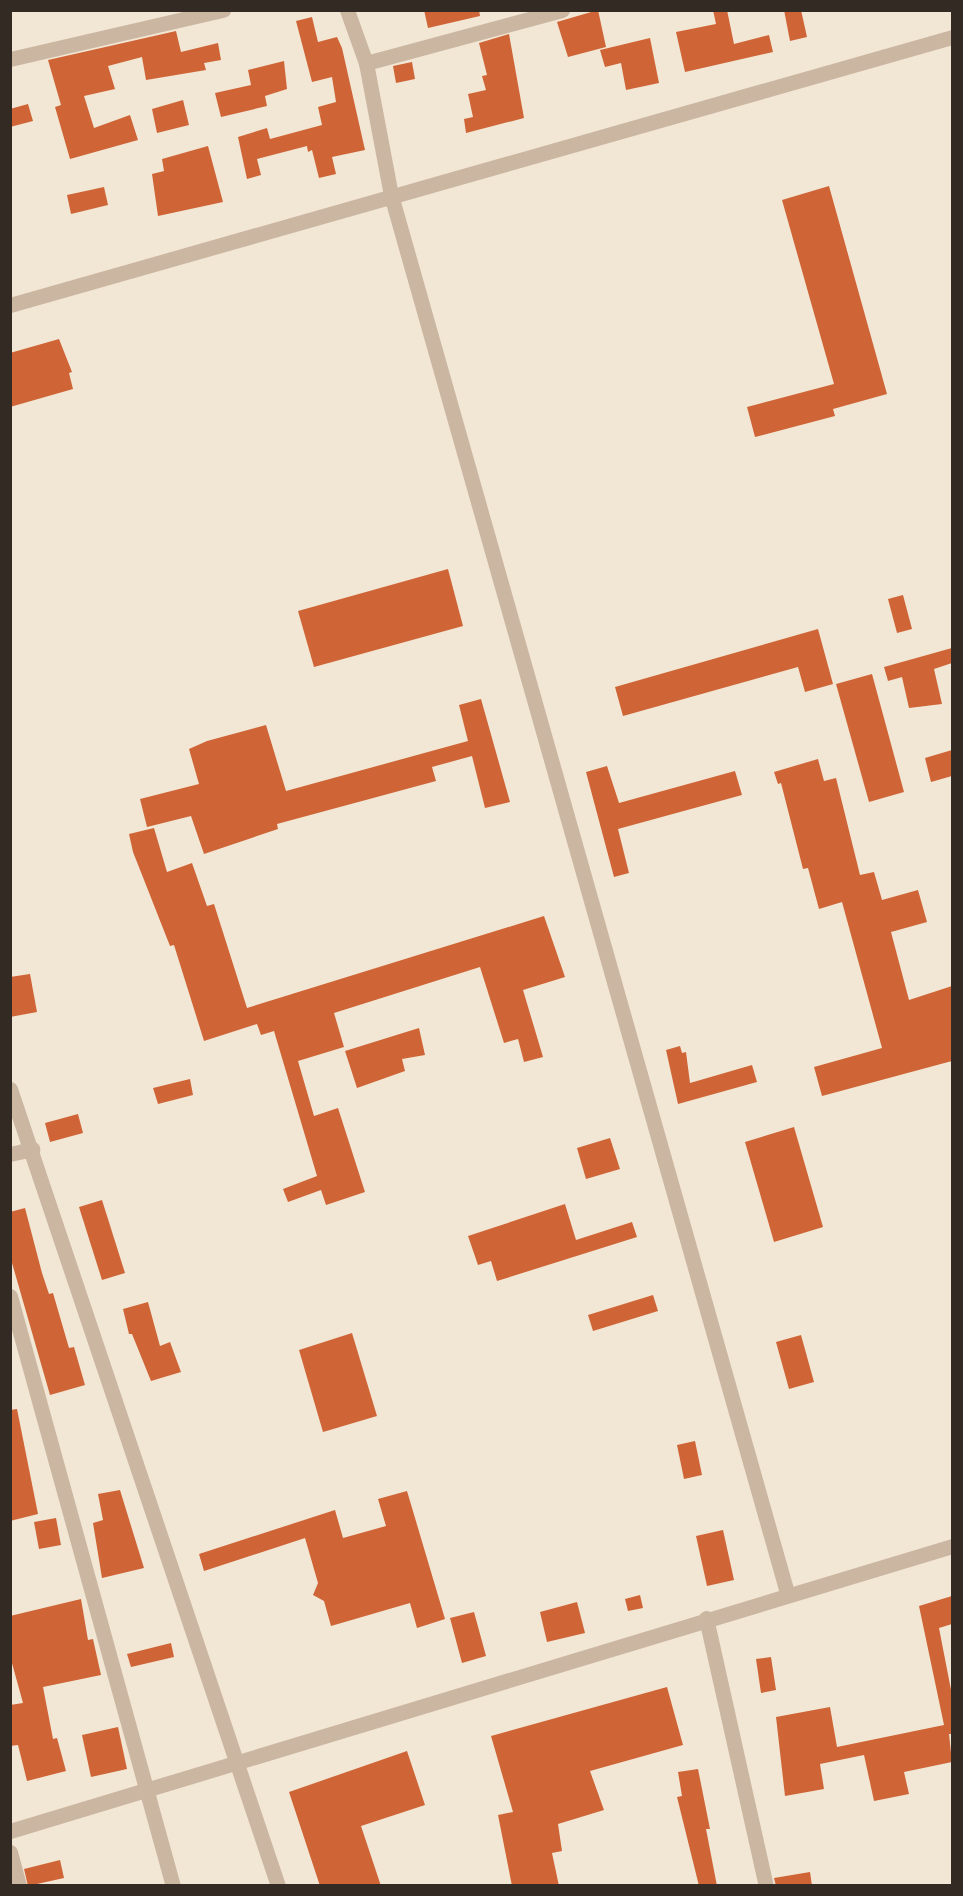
<!DOCTYPE html>
<style>
body{margin:0}
#map{position:relative;width:963px;height:1896px;overflow:hidden;background:#f2e6d5;font-family:Jost,sans-serif}
div>[style]{position:absolute}
.building>*{inset:0;background:#cf6536}
.minor>*{height:15px;margin:-7.5px;padding:0 7.5px;transform-origin:7.5px;border-radius:7.5px;background:#cbb7a1}
.tertiary>*{height:15px;margin:-7.5px;padding:0 7.5px;transform-origin:7.5px;border-radius:7.5px;background:#cbb7a1}
span{translate:-50% -50%;white-space:nowrap;text-align:center;line-height:1.15;-webkit-text-stroke:4.5px #faf0e1;paint-order:stroke}
.frame{position:absolute;inset:0;border:12px solid #342a24;pointer-events:none}
</style>
<div id="map">
<div class="building">
<div style="clip-path:polygon(424px 10px,479px 10px,480px 16px,428px 28px)"></div>
<div style="clip-path:polygon(598px 10px,606px 47px,568px 57px,557px 22px)"></div>
<div style="clip-path:polygon(713px 10px,727px 10px,734px 44px,769px 35px,773px 52px,685px 72px,676px 32px,716px 24px)"></div>
<div style="clip-path:polygon(784px 10px,801px 10px,807px 37px,790px 41px)"></div>
<div style="clip-path:polygon(312px 17px,318px 42px,337px 37px,342px 48px,365px 150px,332px 157px,336px 174px,319px 178px,312px 150px,308px 152px,307px 146px,257px 159px,261px 175px,247px 179px,238px 137px,267px 128px,270px 139px,322px 125px,318px 107px,336px 102px,332px 77px,312px 82px,296px 21px)"></div>
<div style="clip-path:polygon(176px 31px,181px 52px,218px 43px,221px 60px,204px 63px,206px 70px,146px 80px,142px 57px,108px 66px,115px 89px,84px 96px,94px 128px,130px 115px,138px 140px,70px 159px,55px 107px,61px 105px,48px 60px)"></div>
<div style="clip-path:polygon(509px 34px,524px 118px,466px 133px,464px 119px,473px 117px,468px 94px,486px 90px,482px 76px,487px 75px,479px 43px)"></div>
<div style="clip-path:polygon(650px 38px,659px 83px,626px 90px,621px 63px,605px 67px,600px 50px)"></div>
<div style="clip-path:polygon(284px 61px,287px 89px,265px 96px,267px 106px,221px 117px,215px 93px,251px 85px,248px 70px)"></div>
<div style="clip-path:polygon(412px 62px,415px 79px,396px 83px,393px 66px)"></div>
<div style="clip-path:polygon(183px 100px,189px 125px,157px 133px,152px 109px)"></div>
<div style="clip-path:polygon(28px 104px,33px 121px,10px 127px,10px 109px)"></div>
<div style="clip-path:polygon(208px 146px,223px 202px,158px 216px,152px 174px,164px 171px,162px 159px)"></div>
<div style="clip-path:polygon(829px 186px,887px 394px,833px 409px,835px 416px,755px 437px,747px 407px,834px 384px,782px 200px)"></div>
<div style="clip-path:polygon(104px 187px,108px 205px,71px 214px,67px 195px)"></div>
<div style="clip-path:polygon(59px 339px,72px 372px,69px 373px,73px 389px,10px 407px,10px 353px)"></div>
<div style="clip-path:polygon(448px 569px,463px 626px,314px 667px,298px 611px)"></div>
<div style="clip-path:polygon(903px 595px,912px 629px,897px 633px,888px 599px)"></div>
<div style="clip-path:polygon(818px 629px,833px 684px,805px 692px,798px 667px,623px 716px,615px 687px)"></div>
<div style="clip-path:polygon(952px 648px,952px 663px,934px 669px,942px 704px,909px 708px,902px 677px,888px 681px,884px 667px)"></div>
<div style="clip-path:polygon(872px 674px,904px 792px,869px 802px,836px 684px)"></div>
<div style="clip-path:polygon(481px 699px,510px 802px,485px 808px,472px 756px,432px 767px,436px 781px,277px 824px,278px 829px,204px 854px,191px 816px,147px 827px,140px 799px,199px 784px,189px 749px,207px 741px,266px 725px,286px 791px,468px 741px,459px 705px)"></div>
<div style="clip-path:polygon(952px 750px,952px 776px,931px 782px,925px 758px)"></div>
<div style="clip-path:polygon(818px 759px,824px 781px,836px 778px,860px 875px,874px 872px,882px 900px,918px 890px,927px 922px,891px 932px,909px 1000px,952px 986px,952px 1061px,822px 1096px,814px 1067px,882px 1048px,842px 902px,819px 909px,808px 868px,803px 869px,781px 783px,778px 784px,774px 772px)"></div>
<div style="clip-path:polygon(607px 766px,619px 803px,735px 771px,742px 795px,618px 829px,629px 873px,614px 877px,586px 772px)"></div>
<div style="clip-path:polygon(154px 828px,167px 872px,192px 863px,207px 906px,214px 904px,247px 1008px,544px 916px,565px 977px,523px 990px,543px 1057px,524px 1062px,518px 1039px,504px 1043px,480px 967px,334px 1013px,344px 1047px,298px 1061px,314px 1116px,338px 1108px,365px 1192px,326px 1205px,321px 1190px,288px 1202px,283px 1189px,317px 1176px,274px 1031px,261px 1035px,257px 1024px,204px 1041px,174px 945px,170px 946px,133px 852px,129px 834px)"></div>
<div style="clip-path:polygon(30px 974px,37px 1012px,10px 1017px,10px 977px)"></div>
<div style="clip-path:polygon(419px 1028px,425px 1055px,402px 1059px,405px 1071px,357px 1088px,345px 1051px)"></div>
<div style="clip-path:polygon(680px 1046px,682px 1053px,686px 1052px,690px 1083px,752px 1065px,757px 1082px,678px 1104px,666px 1050px)"></div>
<div style="clip-path:polygon(190px 1079px,193px 1095px,158px 1104px,153px 1088px)"></div>
<div style="clip-path:polygon(78px 1114px,83px 1133px,50px 1142px,45px 1123px)"></div>
<div style="clip-path:polygon(794px 1127px,823px 1227px,774px 1242px,745px 1142px)"></div>
<div style="clip-path:polygon(610px 1138px,620px 1169px,586px 1179px,577px 1148px)"></div>
<div style="clip-path:polygon(102px 1200px,125px 1273px,102px 1280px,79px 1207px)"></div>
<div style="clip-path:polygon(565px 1204px,576px 1240px,632px 1222px,637px 1237px,497px 1281px,491px 1261px,478px 1265px,468px 1236px)"></div>
<div style="clip-path:polygon(25px 1208px,42px 1273px,49px 1294px,53px 1293px,69px 1348px,74px 1347px,85px 1385px,50px 1395px,10px 1256px,10px 1212px)"></div>
<div style="clip-path:polygon(653px 1295px,658px 1311px,593px 1331px,588px 1315px)"></div>
<div style="clip-path:polygon(148px 1302px,160px 1346px,170px 1342px,181px 1372px,151px 1381px,132px 1334px,129px 1334px,123px 1309px)"></div>
<div style="clip-path:polygon(352px 1333px,377px 1416px,323px 1432px,299px 1350px)"></div>
<div style="clip-path:polygon(801px 1335px,814px 1382px,789px 1389px,776px 1342px)"></div>
<div style="clip-path:polygon(17px 1409px,38px 1514px,10px 1521px,10px 1410px)"></div>
<div style="clip-path:polygon(695px 1441px,702px 1475px,684px 1479px,677px 1445px)"></div>
<div style="clip-path:polygon(120px 1490px,144px 1568px,102px 1578px,93px 1523px,103px 1520px,98px 1494px)"></div>
<div style="clip-path:polygon(407px 1491px,445px 1619px,417px 1628px,410px 1603px,331px 1626px,324px 1601px,313px 1595px,318px 1583px,305px 1538px,204px 1571px,199px 1554px,335px 1510px,343px 1538px,386px 1526px,378px 1499px)"></div>
<div style="clip-path:polygon(56px 1518px,61px 1545px,39px 1549px,34px 1522px)"></div>
<div style="clip-path:polygon(723px 1530px,734px 1580px,707px 1586px,696px 1536px)"></div>
<div style="clip-path:polygon(640px 1595px,643px 1608px,628px 1611px,625px 1599px)"></div>
<div style="clip-path:polygon(952px 1596px,952px 1624px,939px 1628px,952px 1695px,952px 1734px,949px 1734px,952px 1762px,904px 1772px,909px 1794px,874px 1801px,864px 1755px,820px 1764px,824px 1789px,785px 1796px,776px 1717px,830px 1707px,837px 1747px,944px 1725px,919px 1606px)"></div>
<div style="clip-path:polygon(81px 1599px,88px 1640px,93px 1639px,101px 1675px,43px 1687px,53px 1739px,57px 1738px,66px 1771px,27px 1781px,18px 1745px,10px 1746px,10px 1705px,23px 1703px,10px 1656px,10px 1616px)"></div>
<div style="clip-path:polygon(577px 1602px,585px 1633px,547px 1642px,540px 1612px)"></div>
<div style="clip-path:polygon(474px 1612px,486px 1656px,462px 1663px,450px 1618px)"></div>
<div style="clip-path:polygon(171px 1643px,174px 1657px,131px 1667px,127px 1654px)"></div>
<div style="clip-path:polygon(771px 1657px,776px 1690px,761px 1693px,756px 1659px)"></div>
<div style="clip-path:polygon(667px 1687px,683px 1745px,590px 1771px,604px 1810px,558px 1824px,562px 1851px,552px 1853px,559px 1886px,512px 1886px,498px 1815px,513px 1812px,491px 1736px)"></div>
<div style="clip-path:polygon(118px 1727px,127px 1769px,91px 1777px,82px 1735px)"></div>
<div style="clip-path:polygon(407px 1751px,425px 1805px,361px 1826px,381px 1886px,320px 1886px,289px 1792px)"></div>
<div style="clip-path:polygon(698px 1769px,710px 1829px,706px 1829px,717px 1886px,699px 1886px,677px 1797px,682px 1796px,678px 1772px)"></div>
<div style="clip-path:polygon(60px 1860px,64px 1878px,28px 1886px,24px 1869px)"></div>
<div style="clip-path:polygon(810px 1872px,812px 1886px,776px 1886px,774px 1878px)"></div>
</div>
<div class="minor">
<div style="left:347px;top:10px;width:56px;rotate:70.3deg"></div>
<div style="left:366px;top:63px;width:134px;rotate:79.3deg"></div>
<div style="left:391px;top:195px;width:1453px;rotate:74.18deg"></div>
<div style="left:10px;top:59px;width:219px;rotate:-13deg"></div>
<div style="left:366px;top:63px;width:203px;rotate:-15.1deg"></div>
<div style="left:10px;top:1089px;width:841px;rotate:71.41deg"></div>
<div style="left:10px;top:1154px;width:23px;rotate:-13deg"></div>
<div style="left:10px;top:1296px;width:612px;rotate:74.56deg"></div>
<div style="left:706px;top:1618px;width:275px;rotate:77.4deg"></div>
<div style="left:10px;top:1831px;width:984px;rotate:-16.83deg"></div>
<div style="left:10px;top:1852px;width:35px;rotate:75deg"></div>
</div>
<div class="tertiary">
<div style="left:10px;top:305px;width:979px;rotate:-15.88deg"></div>
</div>
<div class="frame"></div>
</div>
